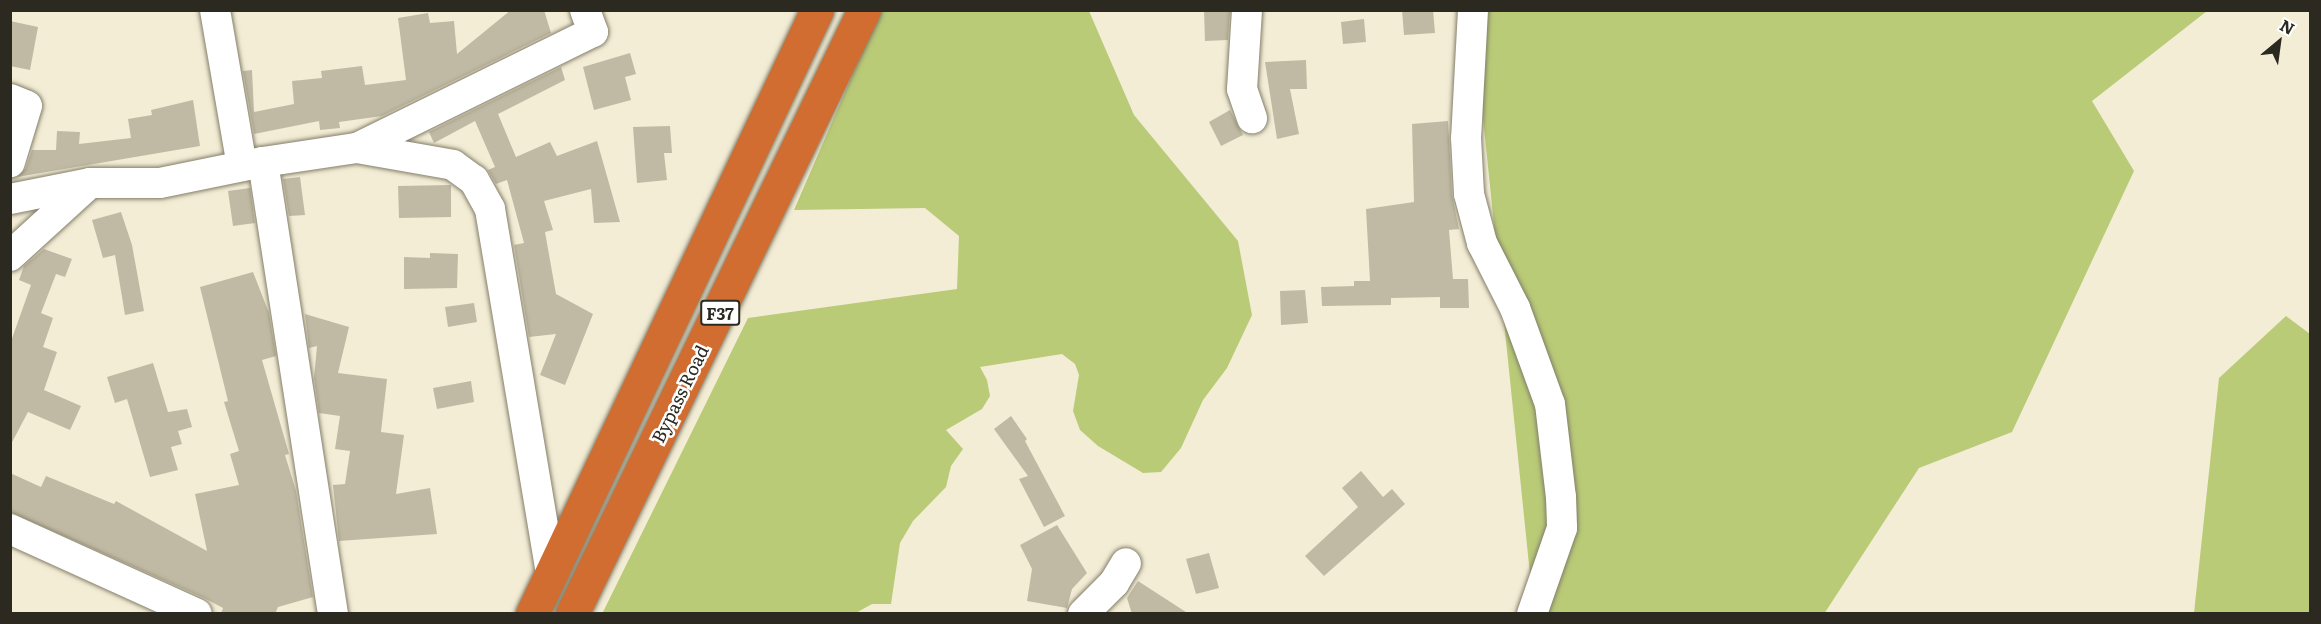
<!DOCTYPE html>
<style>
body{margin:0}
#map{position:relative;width:2321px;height:624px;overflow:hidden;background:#f3edd6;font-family:Literata,serif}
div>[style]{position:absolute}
.green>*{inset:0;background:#b9cb77}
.building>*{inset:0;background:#c0baa4}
.roads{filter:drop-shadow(0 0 2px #837e69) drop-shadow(0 0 2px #837e69)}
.street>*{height:30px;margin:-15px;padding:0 15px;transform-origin:15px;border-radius:15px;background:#fff}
.highway>*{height:33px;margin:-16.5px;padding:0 16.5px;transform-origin:16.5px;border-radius:16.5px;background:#d26d31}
span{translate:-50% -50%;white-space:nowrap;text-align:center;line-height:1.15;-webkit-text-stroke:5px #fff;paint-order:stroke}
.shield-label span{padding:2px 4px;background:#fff;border:2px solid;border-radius:4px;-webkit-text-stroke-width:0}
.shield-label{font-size:16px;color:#2b2920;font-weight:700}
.street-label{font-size:18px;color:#2b2920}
.frame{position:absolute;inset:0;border:12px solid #2b2920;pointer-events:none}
.north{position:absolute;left:2249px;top:12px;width:60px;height:60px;-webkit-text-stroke:4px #fff;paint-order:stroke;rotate:29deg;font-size:16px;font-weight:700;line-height:24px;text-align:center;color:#2b2920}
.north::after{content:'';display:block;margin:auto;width:21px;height:27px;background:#2b2920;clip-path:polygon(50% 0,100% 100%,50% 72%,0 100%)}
</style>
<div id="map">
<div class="green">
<div style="clip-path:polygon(880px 11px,1089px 11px,1134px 115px,1238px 241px,1252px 315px,1227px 368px,1203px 400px,1181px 448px,1161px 472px,1143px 473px,1098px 446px,1080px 430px,1073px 411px,1079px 375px,1075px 364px,1062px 354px,980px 367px,987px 380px,990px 396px,982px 409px,946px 430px,963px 449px,951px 466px,946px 487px,913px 521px,900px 543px,891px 604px,872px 604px,854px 614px,602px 614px,748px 318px,957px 289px,959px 236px,925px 208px,794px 210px)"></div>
<div style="clip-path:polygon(1472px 11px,2207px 11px,2092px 101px,2134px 171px,2012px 432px,1919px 468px,1824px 614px,1534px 613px)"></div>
<div style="clip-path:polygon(2286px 316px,2310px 334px,2310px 613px,2194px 613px,2219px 378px)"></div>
</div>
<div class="building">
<div style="clip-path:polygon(511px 10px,544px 10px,551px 33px,382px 116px,339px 122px,340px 128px,320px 130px,319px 121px,254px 134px,243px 71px,252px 70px,254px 112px,294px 104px,292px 81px,322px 78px,321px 71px,362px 66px,365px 85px,406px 80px,398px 18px,428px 13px,430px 23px,454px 21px,457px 54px)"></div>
<div style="clip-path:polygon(1204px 10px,1230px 10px,1228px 40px,1205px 41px)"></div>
<div style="clip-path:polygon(1402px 10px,1433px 10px,1435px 33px,1404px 35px)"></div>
<div style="clip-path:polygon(1364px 19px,1366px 42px,1343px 44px,1341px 22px)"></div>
<div style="clip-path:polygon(10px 21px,38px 27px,30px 70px,10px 66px)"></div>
<div style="clip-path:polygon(630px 53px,636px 74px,625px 77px,631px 100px,594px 110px,583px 67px)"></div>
<div style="clip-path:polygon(1306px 60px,1307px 89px,1290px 89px,1299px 134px,1277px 139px,1265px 62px)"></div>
<div style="clip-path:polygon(561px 67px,565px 80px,498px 114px,516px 157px,550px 142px,557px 156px,597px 141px,620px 222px,594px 223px,591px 189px,544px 201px,553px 230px,545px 232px,556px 294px,593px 314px,565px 385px,540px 375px,556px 334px,529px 337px,514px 245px,524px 243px,507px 180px,496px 184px,488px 170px,495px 167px,475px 121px,434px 143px,429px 132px)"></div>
<div style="clip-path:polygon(193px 100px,200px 146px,17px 177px,26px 168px,32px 150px,56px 150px,57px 131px,80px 132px,79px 144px,131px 138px,128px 119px,152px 115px,151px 110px)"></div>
<div style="clip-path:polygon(1230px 110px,1243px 135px,1221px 146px,1209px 122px)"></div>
<div style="clip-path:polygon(1448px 121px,1452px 195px,1459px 229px,1449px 230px,1453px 279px,1468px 279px,1469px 308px,1440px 308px,1440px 297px,1391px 298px,1391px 305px,1322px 306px,1321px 287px,1354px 286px,1354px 281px,1370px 281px,1366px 209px,1414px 202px,1412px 124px)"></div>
<div style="clip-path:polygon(670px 126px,672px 153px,664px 153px,667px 180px,637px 183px,633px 127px)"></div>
<div style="clip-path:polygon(300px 177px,305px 215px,289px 216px,283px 179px)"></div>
<div style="clip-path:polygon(451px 185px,451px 217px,399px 218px,398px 186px)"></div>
<div style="clip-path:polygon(250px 188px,255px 223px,233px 226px,228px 191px)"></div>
<div style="clip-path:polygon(121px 212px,132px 245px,144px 311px,125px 315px,115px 255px,103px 258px,92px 220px)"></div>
<div style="clip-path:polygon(44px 249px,72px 259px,65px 277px,56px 274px,41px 313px,53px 318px,43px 347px,57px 352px,44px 390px,81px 406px,70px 430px,28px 412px,10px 446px,10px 344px,31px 285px,19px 280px,24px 266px)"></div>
<div style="clip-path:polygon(430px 253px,458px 254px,457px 288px,404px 289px,404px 257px,430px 258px)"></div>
<div style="clip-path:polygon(253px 272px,269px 313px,276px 356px,262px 360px,289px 454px,285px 455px,296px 491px,313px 597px,278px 607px,275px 614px,221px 614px,223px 608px,204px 598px,10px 512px,10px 473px,41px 487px,46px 476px,114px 504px,116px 501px,207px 551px,195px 494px,239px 485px,230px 454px,239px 451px,224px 402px,228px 401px,200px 287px)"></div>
<div style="clip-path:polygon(1305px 290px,1308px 323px,1281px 325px,1280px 291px)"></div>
<div style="clip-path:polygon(474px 303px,477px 322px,448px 327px,445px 307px)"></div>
<div style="clip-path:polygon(305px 314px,349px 327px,338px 373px,387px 379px,381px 432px,404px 435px,396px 494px,430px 488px,437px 534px,339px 541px,333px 485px,345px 484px,350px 451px,335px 449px,340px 416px,319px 413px,314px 378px,317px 346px,309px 348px)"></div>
<div style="clip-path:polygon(153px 363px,168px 412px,187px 409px,192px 427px,178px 431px,182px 444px,171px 447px,178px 470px,150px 477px,127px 399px,115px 403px,107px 377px)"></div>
<div style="clip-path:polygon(471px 381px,474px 402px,437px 409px,433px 388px)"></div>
<div style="clip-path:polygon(1011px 416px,1027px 439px,1025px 441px,1065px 516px,1044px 527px,1019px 479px,1028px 476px,994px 429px)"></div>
<div style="clip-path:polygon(1361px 471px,1383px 497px,1392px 489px,1405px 504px,1324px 576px,1305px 556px,1358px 507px,1342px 488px)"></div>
<div style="clip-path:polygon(1057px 525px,1087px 573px,1072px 589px,1067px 608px,1027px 601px,1032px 569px,1020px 545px)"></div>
<div style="clip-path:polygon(1209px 553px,1219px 588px,1196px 594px,1186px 559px)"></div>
<div style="clip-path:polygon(1138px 581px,1189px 614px,1132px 614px,1127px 598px)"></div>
</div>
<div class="roads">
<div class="street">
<div style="left:215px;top:10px;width:158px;rotate:80.2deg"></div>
<div style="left:1247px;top:10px;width:79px;rotate:93.6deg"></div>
<div style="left:1242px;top:89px;width:31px;rotate:71deg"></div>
<div style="left:1473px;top:10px;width:128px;rotate:93.1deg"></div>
<div style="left:1466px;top:138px;width:56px;rotate:86.9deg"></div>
<div style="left:1469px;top:194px;width:51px;rotate:75.1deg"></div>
<div style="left:1482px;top:243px;width:73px;rotate:63.1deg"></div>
<div style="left:1515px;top:308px;width:102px;rotate:70deg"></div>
<div style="left:1550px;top:404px;width:94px;rotate:83.3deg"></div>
<div style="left:1561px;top:497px;width:31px;rotate:88deg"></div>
<div style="left:1562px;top:528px;width:91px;rotate:109.2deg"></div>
<div style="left:10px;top:99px;width:18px;rotate:22deg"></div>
<div style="left:27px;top:106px;width:59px;rotate:106.9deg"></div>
<div style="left:357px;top:148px;width:263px;rotate:-26.2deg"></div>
<div style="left:593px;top:32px;width:23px;rotate:-110deg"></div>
<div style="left:263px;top:162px;width:457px;rotate:81.2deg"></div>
<div style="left:10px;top:199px;width:82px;rotate:-11.3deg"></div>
<div style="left:90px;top:183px;width:70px"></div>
<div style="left:160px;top:183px;width:105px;rotate:-11.5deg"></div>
<div style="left:263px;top:162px;width:95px;rotate:-8.5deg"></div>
<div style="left:357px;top:148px;width:97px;rotate:10deg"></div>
<div style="left:453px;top:165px;width:26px;rotate:36deg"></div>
<div style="left:474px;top:180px;width:33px;rotate:61deg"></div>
<div style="left:490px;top:209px;width:368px;rotate:80.5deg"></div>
<div style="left:10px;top:256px;width:108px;rotate:-42.4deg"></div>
<div style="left:10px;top:529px;width:205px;rotate:24.4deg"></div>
<div style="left:1083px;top:614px;width:44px;rotate:-45deg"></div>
<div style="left:1114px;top:583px;width:23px;rotate:-59deg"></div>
</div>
<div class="highway">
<div style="left:532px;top:614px;width:668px;rotate:-64.74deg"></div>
<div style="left:572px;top:614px;width:671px;rotate:-64.2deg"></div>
</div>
</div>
<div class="shield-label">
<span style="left:720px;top:313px">F37</span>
</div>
<div class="street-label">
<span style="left:680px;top:394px;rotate:-64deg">Bypass Road</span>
</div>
<div class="frame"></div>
<div class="north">N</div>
</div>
